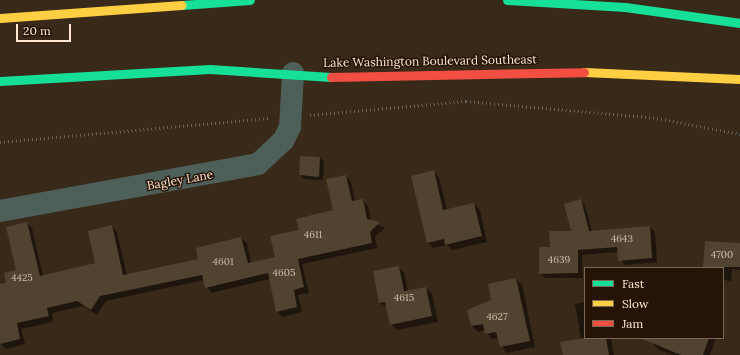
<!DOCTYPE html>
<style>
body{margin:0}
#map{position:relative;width:740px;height:355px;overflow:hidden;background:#392918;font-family:Lora,serif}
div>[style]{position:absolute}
.shadow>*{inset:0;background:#0007}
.building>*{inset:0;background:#504330}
.path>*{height:2.5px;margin-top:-1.25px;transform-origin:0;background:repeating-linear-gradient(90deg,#62645b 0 1px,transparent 0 4px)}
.street>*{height:22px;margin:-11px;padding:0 11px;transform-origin:11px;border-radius:11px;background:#4d5f59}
.fast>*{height:9px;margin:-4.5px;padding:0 4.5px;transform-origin:4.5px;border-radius:4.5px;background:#16e098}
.slow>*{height:9px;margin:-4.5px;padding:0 4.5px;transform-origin:4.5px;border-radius:4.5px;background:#ffcf43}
.jam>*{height:9px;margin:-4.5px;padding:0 4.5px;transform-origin:4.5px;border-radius:4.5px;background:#f24e42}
span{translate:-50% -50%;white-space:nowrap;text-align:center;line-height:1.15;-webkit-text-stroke:3px #251405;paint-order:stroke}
.number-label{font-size:10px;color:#d3beaa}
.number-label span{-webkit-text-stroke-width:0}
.street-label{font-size:12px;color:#ffe7d2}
.legend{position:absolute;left:584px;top:267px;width:140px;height:72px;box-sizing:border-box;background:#251405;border:1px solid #7c6857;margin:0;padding:5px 7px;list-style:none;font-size:12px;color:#ffe7d2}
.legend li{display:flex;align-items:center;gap:8px;height:20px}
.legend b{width:20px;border:1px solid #7c6857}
.scale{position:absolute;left:16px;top:24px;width:55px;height:18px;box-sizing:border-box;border:2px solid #ffe7d2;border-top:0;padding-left:5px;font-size:12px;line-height:14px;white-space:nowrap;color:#ffe7d2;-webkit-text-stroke:3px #251405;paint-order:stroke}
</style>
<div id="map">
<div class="shadow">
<div style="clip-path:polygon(301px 157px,320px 158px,324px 162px,323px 180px,304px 179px,300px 175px)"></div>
<div style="clip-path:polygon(433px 171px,439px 177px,447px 210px,474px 204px,480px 210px,487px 242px,452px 250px,447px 245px,433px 248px,428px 243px)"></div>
<div style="clip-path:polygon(346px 176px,351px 182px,355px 202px,362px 200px,368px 206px,371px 221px,385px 228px,375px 237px,377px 248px,302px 264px,309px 293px,298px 295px,302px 312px,282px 317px,277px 311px,270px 279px,211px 293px,204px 280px,106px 301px,97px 315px,83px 306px,52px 313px,53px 322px,21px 329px,25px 344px,6px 349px,0 343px,0 286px,7px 284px,17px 271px,27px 223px,32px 228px,43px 276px,96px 263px,112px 226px,117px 232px,127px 275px,199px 259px,241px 238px,247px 243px,251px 263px,276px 258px,300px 231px,334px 211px)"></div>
<div style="clip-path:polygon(580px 201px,585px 205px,592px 232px,650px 227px,655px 232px,657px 262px,624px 265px,618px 252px,582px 255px,583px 278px,545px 278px,540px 273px,551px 248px,572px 232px)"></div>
<div style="clip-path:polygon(740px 244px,740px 270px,732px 269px,731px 281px,723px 280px,723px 268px,704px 267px)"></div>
<div style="clip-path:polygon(399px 267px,404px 273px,408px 291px,426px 288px,432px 294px,438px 322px,397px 330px,391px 324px,388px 308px,380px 303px)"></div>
<div style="clip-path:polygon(516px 279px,522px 285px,535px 347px,506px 353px,499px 338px,492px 339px,485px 330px,478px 332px,472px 326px)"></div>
<div style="clip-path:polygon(585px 302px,585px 338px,611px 338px,614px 355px,564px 355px,581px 339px,575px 304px)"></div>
<div style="clip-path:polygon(655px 338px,716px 338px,710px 355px,673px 355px,659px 350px,653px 344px)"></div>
</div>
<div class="building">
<div style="clip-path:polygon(300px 156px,320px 157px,319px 177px,299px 175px)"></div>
<div style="clip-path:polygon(434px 170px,443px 210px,474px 203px,482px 236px,445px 245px,444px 239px,427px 243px,411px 176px)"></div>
<div style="clip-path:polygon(346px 175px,352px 201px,363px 199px,367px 219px,380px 222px,370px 232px,372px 243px,298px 259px,304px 287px,294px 290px,297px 307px,276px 312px,268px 273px,205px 288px,202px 275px,100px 296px,91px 310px,77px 301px,47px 308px,49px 316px,17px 323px,20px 339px,0 344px,0 284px,6px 283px,4px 273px,16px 270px,6px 227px,27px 222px,40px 276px,95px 263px,88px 231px,112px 225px,123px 275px,198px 259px,196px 248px,241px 237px,248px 263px,275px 257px,270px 236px,299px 230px,296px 219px,333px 210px,326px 179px)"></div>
<div style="clip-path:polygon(581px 199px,589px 231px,650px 226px,652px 258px,618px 261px,617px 247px,578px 250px,578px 273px,539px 274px,539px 247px,550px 247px,549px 231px,571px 231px,564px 204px)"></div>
<div style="clip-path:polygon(705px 241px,740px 243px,740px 267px,703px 267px)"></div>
<div style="clip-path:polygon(399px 266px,404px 291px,426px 287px,432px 316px,390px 325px,385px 302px,379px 303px,373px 271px)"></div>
<div style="clip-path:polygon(516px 278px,530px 341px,500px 347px,496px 332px,485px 334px,483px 324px,471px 326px,467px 310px,491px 300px,488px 284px)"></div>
<div style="clip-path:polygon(585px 338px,606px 338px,609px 355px,563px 355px,560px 342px)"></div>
<div style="clip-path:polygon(640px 338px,709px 338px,703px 355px,681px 355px)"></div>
</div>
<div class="path">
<div style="left:310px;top:115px;width:157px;rotate:-5.1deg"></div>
<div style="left:466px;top:101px;width:192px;rotate:5.1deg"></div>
<div style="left:657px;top:118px;width:85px;rotate:10.9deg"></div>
<div style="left:0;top:142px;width:272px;rotate:-5.1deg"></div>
</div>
<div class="street">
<div style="left:0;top:211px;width:262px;rotate:-10.3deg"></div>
<div style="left:258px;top:164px;width:34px;rotate:-43deg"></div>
<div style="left:283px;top:141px;width:16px;rotate:-63deg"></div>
<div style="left:290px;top:127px;width:54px;rotate:-86.8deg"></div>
</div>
<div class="fast">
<div style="left:507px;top:0;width:118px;rotate:3.4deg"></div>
<div style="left:625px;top:7px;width:116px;rotate:7.9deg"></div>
<div style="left:182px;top:5px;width:68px;rotate:-4.2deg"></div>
<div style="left:0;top:81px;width:210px;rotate:-3.3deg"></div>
<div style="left:210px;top:69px;width:121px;rotate:3.8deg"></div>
</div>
<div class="slow">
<div style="left:0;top:18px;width:182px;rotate:-4.1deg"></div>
<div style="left:584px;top:72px;width:156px;rotate:2.6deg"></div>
</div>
<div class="jam">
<div style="left:331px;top:77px;width:253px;rotate:-1.1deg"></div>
</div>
<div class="number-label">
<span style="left:313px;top:235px">4611</span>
<span style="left:622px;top:239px">4643</span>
<span style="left:722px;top:255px">4700</span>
<span style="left:559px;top:260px">4639</span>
<span style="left:223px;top:262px">4601</span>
<span style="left:284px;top:273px">4605</span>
<span style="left:22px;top:278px">4425</span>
<span style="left:404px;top:298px">4615</span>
<span style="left:497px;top:317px">4627</span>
</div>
<div class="street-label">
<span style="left:430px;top:61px;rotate:-1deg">Lake Washington Boulevard Southeast</span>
<span style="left:180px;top:180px;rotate:-10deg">Bagley Lane</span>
</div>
<ul class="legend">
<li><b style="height:5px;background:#16e098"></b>Fast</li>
<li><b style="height:5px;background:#ffcf43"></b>Slow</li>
<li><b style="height:5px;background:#f24e42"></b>Jam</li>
</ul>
<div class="scale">20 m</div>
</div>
